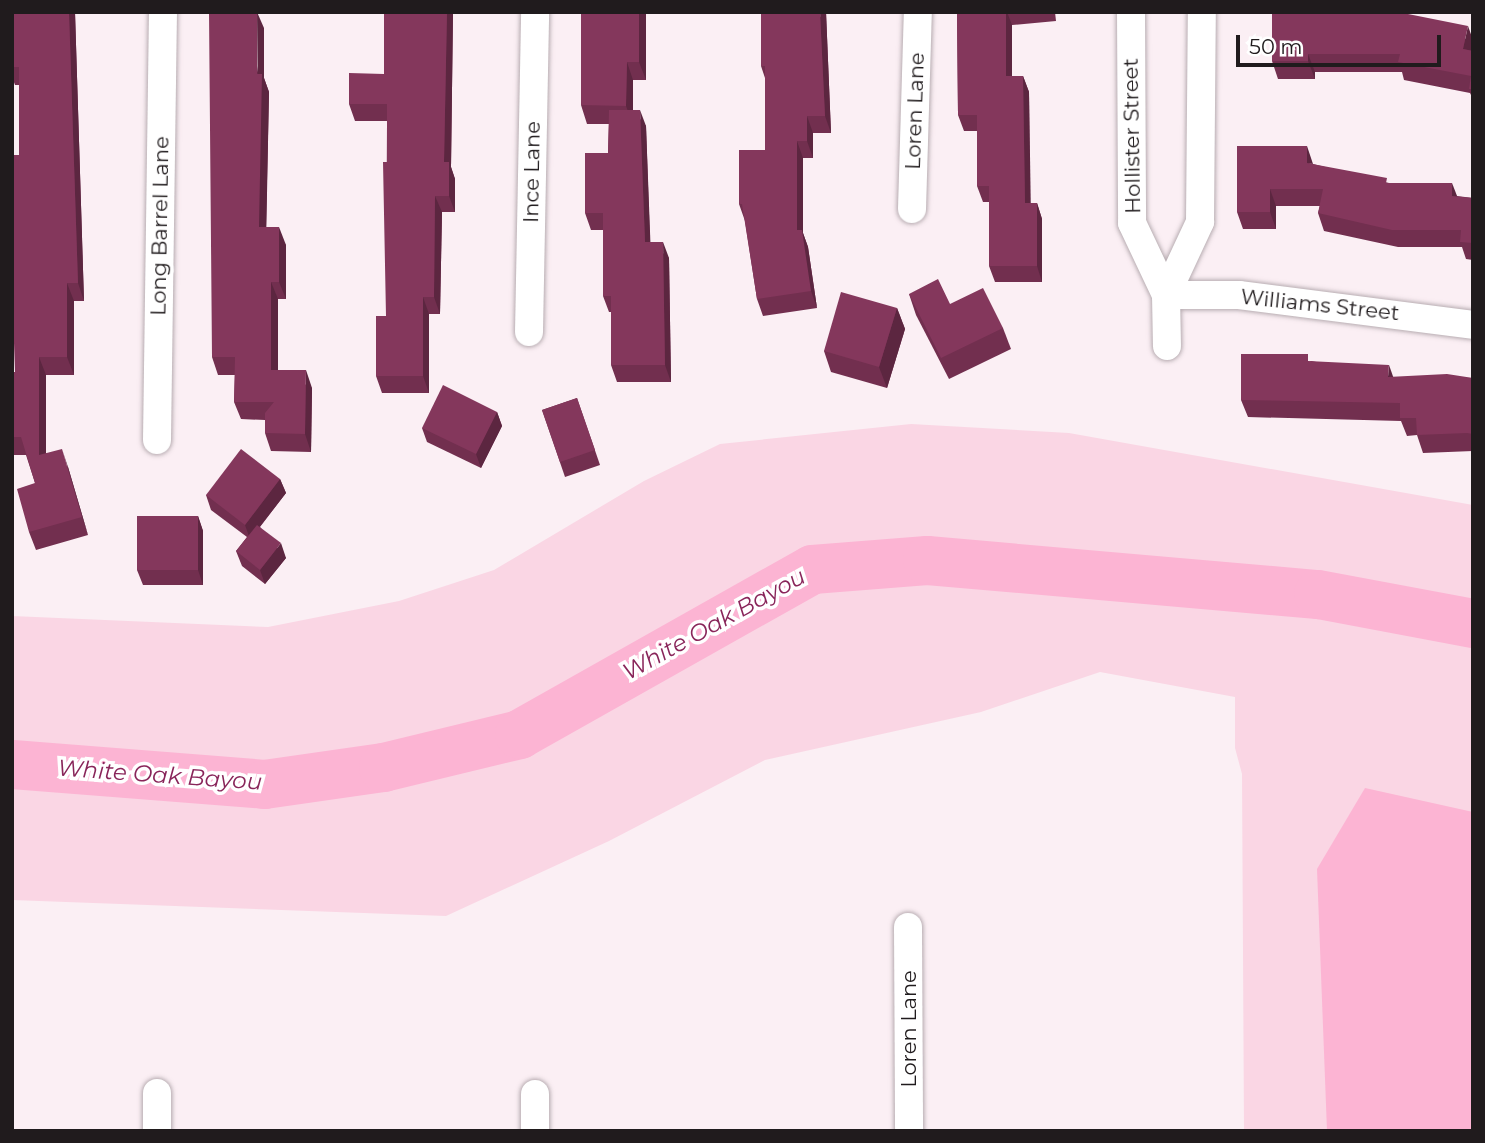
<!DOCTYPE html>
<style>
body{margin:0}
#map{position:relative;width:1485px;height:1143px;overflow:hidden;background:#fbeff4;font-family:Montserrat,sans-serif}
div>[style]{position:absolute}
.green>*{inset:0;background:#fad6e4}
.water>*{inset:0;background:#fcb4d3}
.river>*{height:49px;margin:-24.5px;padding:0 24.5px;transform-origin:24.5px;border-radius:24.5px;background:#fcb4d3}
.roads{filter:drop-shadow(0 0 2px #b8adb2) drop-shadow(0 0 2px #b8adb2)}
.minor>*{height:28px;margin:-14px;padding:0 14px;transform-origin:14px;border-radius:14px;background:#fff}
.wall>*{inset:0;background:#722f4f}
.shaded-wall>*{inset:0;background:#5c2640}
.building>*{inset:0;background:#84375c}
span{translate:-50% -50%;white-space:nowrap;text-align:center;line-height:1.15;-webkit-text-stroke:7px #fff;paint-order:stroke}
.street-label{font-size:21px;color:#201b1d}
.water-label{font-size:23px;color:#89255a;font-style:italic}
.frame{position:absolute;inset:0;border:14px solid #201b1d;pointer-events:none}
.scale{position:absolute;left:1236px;top:35px;width:205px;height:32px;box-sizing:border-box;border:4px solid #201b1d;border-top:0;padding-left:9px;font-size:21px;line-height:24px;white-space:nowrap;color:#201b1d;-webkit-text-stroke:5px #fff;paint-order:stroke}
</style>
<div id="map">
<div class="green">
<div style="clip-path:polygon(911px 424px,1069px 433px,1473px 505px,1473px 1131px,1244px 1131px,1242px 774px,1235px 748px,1235px 697px,1100px 672px,981px 712px,765px 760px,609px 841px,446px 916px,12px 900px,12px 616px,268px 627px,399px 601px,494px 570px,644px 481px,720px 444px)"></div>
</div>
<div class="water">
<div style="clip-path:polygon(1365px 788px,1473px 812px,1473px 1131px,1327px 1131px,1317px 869px)"></div>
</div>
<div class="river">
<div style="left:12px;top:764px;width:253px;rotate:4.5deg"></div>
<div style="left:264px;top:784px;width:120px;rotate:-8.1deg"></div>
<div style="left:383px;top:767px;width:140px;rotate:-13.6deg"></div>
<div style="left:519px;top:734px;width:336px;rotate:-29.4deg"></div>
<div style="left:812px;top:569px;width:115px;rotate:-4.5deg"></div>
<div style="left:927px;top:560px;width:392px;rotate:5deg"></div>
<div style="left:1318px;top:594px;width:158px;rotate:10.6deg"></div>
</div>
<div class="roads">
<div class="minor">
<div style="left:1131px;top:12px;width:211px;rotate:89.7deg"></div>
<div style="left:1132px;top:223px;width:80px;rotate:64.7deg"></div>
<div style="left:1166px;top:295px;width:51px;rotate:88.9deg"></div>
<div style="left:912px;top:209px;width:197px;rotate:-88.3deg"></div>
<div style="left:1166px;top:295px;width:73px"></div>
<div style="left:1239px;top:295px;width:236px;rotate:7.3deg"></div>
<div style="left:1166px;top:295px;width:81px;rotate:-65deg"></div>
<div style="left:1200px;top:222px;width:210px;rotate:-89.5deg"></div>
<div style="left:529px;top:332px;width:320px;rotate:-88.9deg"></div>
<div style="left:157px;top:440px;width:428px;rotate:-89.2deg"></div>
<div style="left:908px;top:927px;width:204px;rotate:89.7deg"></div>
<div style="left:157px;top:1093px;width:38px;rotate:90deg"></div>
<div style="left:535px;top:1094px;width:37px;rotate:90deg"></div>
</div>
</div>
<div class="wall">
<div style="clip-path:polygon(12px 12px,75px 12px,84px 301px,74px 301px,74px 375px,46px 375px,46px 453px,68px 467px,88px 535px,36px 550px,29px 532px,35px 483px,26px 455px,12px 455px,12px 372px,15px 372px,19px 155px,19px 85px,15px 85px,12px 77px)"></div>
<div style="clip-path:polygon(384px 12px,453px 12px,451px 167px,455px 179px,455px 212px,442px 212px,440px 314px,429px 314px,429px 393px,382px 393px,376px 376px,386px 316px,387px 121px,355px 121px,349px 104px,384px 74px)"></div>
<div style="clip-path:polygon(646px 12px,646px 80px,633px 80px,633px 110px,646px 126px,650px 242px,669px 258px,671px 382px,617px 382px,611px 365px,611px 312px,609px 312px,603px 296px,603px 230px,591px 230px,585px 213px,608px 153px,609px 124px,587px 124px,581px 105px)"></div>
<div style="clip-path:polygon(826px 12px,831px 133px,813px 133px,813px 158px,803px 158px,803px 233px,808px 247px,817px 308px,763px 316px,757px 299px,745px 221px,739px 204px,765px 150px,765px 78px,761px 66px)"></div>
<div style="clip-path:polygon(957px 12px,1055px 12px,1056px 21px,1012px 25px,1012px 76px,1023px 76px,1029px 92px,1030px 203px,1037px 203px,1042px 219px,1042px 282px,995px 282px,989px 266px,989px 202px,983px 202px,977px 186px,977px 131px,964px 131px,958px 115px)"></div>
<div style="clip-path:polygon(1272px 12px,1473px 40px,1473px 99px,1470px 93px,1404px 80px,1402px 72px,1315px 72px,1315px 79px,1278px 79px,1272px 61px)"></div>
<div style="clip-path:polygon(264px 28px,264px 78px,269px 92px,266px 227px,286px 245px,286px 299px,278px 299px,278px 370px,312px 388px,311px 452px,271px 451px,265px 433px,265px 420px,241px 419px,234px 402px,235px 375px,218px 375px,212px 357px)"></div>
<div style="clip-path:polygon(1237px 146px,1313px 164px,1389px 183px,1457px 196px,1473px 198px,1473px 260px,1466px 259px,1462px 247px,1398px 247px,1324px 231px,1318px 213px,1320px 206px,1276px 206px,1276px 229px,1243px 229px,1237px 212px)"></div>
<div style="clip-path:polygon(909px 294px,950px 304px,1003px 328px,1011px 349px,949px 379px,916px 315px)"></div>
<div style="clip-path:polygon(897px 308px,905px 329px,887px 388px,831px 372px,824px 351px)"></div>
<div style="clip-path:polygon(1311px 361px,1393px 377px,1473px 378px,1473px 451px,1423px 453px,1417px 435px,1407px 436px,1401px 421px,1248px 417px,1241px 400px)"></div>
<div style="clip-path:polygon(577px 398px,600px 465px,565px 477px,542px 410px)"></div>
<div style="clip-path:polygon(497px 412px,502px 426px,481px 468px,427px 442px,422px 428px)"></div>
<div style="clip-path:polygon(280px 479px,286px 493px,260px 527px,286px 558px,265px 584px,242px 566px,236px 551px,247px 537px,211px 510px,206px 495px)"></div>
<div style="clip-path:polygon(198px 516px,203px 531px,203px 585px,143px 585px,137px 570px)"></div>
</div>
<div class="shaded-wall">
<div style="clip-path:polygon(69px 12px,75px 12px,84px 301px,78px 283px)"></div>
<div style="clip-path:polygon(257px 12px,264px 28px,264px 78px,269px 92px,266px 245px,259px 227px)"></div>
<div style="clip-path:polygon(447px 12px,453px 12px,451px 167px,455px 179px,455px 212px,449px 196px,444px 162px)"></div>
<div style="clip-path:polygon(639px 12px,646px 12px,646px 80px,639px 62px)"></div>
<div style="clip-path:polygon(820px 12px,826px 12px,831px 133px,825px 116px)"></div>
<div style="clip-path:polygon(1006px 12px,1007px 12px,1012px 25px,1012px 92px,1006px 76px)"></div>
<div style="clip-path:polygon(1468px 26px,1473px 40px,1473px 51px,1463px 49px)"></div>
<div style="clip-path:polygon(1308px 54px,1315px 72px,1315px 79px,1308px 61px)"></div>
<div style="clip-path:polygon(627px 62px,633px 80px,633px 125px,626px 106px)"></div>
<div style="clip-path:polygon(1023px 76px,1029px 92px,1031px 219px,1025px 203px)"></div>
<div style="clip-path:polygon(640px 110px,646px 126px,651px 258px,645px 242px)"></div>
<div style="clip-path:polygon(807px 116px,813px 133px,813px 158px,807px 141px)"></div>
<div style="clip-path:polygon(797px 141px,803px 158px,803px 233px,808px 247px,817px 308px,811px 291px,797px 230px)"></div>
<div style="clip-path:polygon(1307px 146px,1313px 164px,1307px 163px)"></div>
<div style="clip-path:polygon(1452px 183px,1459px 201px,1452px 196px)"></div>
<div style="clip-path:polygon(1270px 189px,1276px 206px,1276px 229px,1270px 212px)"></div>
<div style="clip-path:polygon(435px 196px,442px 212px,440px 314px,434px 297px)"></div>
<div style="clip-path:polygon(1037px 203px,1042px 219px,1042px 282px,1037px 266px)"></div>
<div style="clip-path:polygon(279px 227px,286px 245px,286px 299px,279px 282px)"></div>
<div style="clip-path:polygon(663px 242px,669px 258px,671px 382px,665px 365px)"></div>
<div style="clip-path:polygon(271px 282px,278px 299px,278px 387px,271px 370px)"></div>
<div style="clip-path:polygon(67px 283px,74px 301px,74px 375px,67px 357px)"></div>
<div style="clip-path:polygon(423px 297px,429px 314px,429px 393px,423px 376px)"></div>
<div style="clip-path:polygon(897px 308px,905px 329px,887px 388px,879px 367px)"></div>
<div style="clip-path:polygon(39px 357px,46px 375px,46px 473px,39px 455px)"></div>
<div style="clip-path:polygon(1389px 365px,1395px 382px,1388px 377px)"></div>
<div style="clip-path:polygon(306px 370px,312px 388px,311px 452px,305px 434px)"></div>
<div style="clip-path:polygon(497px 412px,502px 426px,481px 468px,476px 454px)"></div>
<div style="clip-path:polygon(62px 449px,68px 467px,88px 535px,82px 517px)"></div>
<div style="clip-path:polygon(280px 479px,286px 493px,250px 539px,245px 525px)"></div>
<div style="clip-path:polygon(198px 516px,203px 531px,203px 585px,198px 570px)"></div>
<div style="clip-path:polygon(281px 543px,286px 558px,265px 584px,260px 570px)"></div>
</div>
<div class="building">
<div style="clip-path:polygon(12px 12px,69px 12px,78px 283px,67px 283px,67px 357px,39px 357px,39px 455px,62px 449px,82px 517px,29px 532px,17px 489px,35px 483px,21px 437px,12px 437px,12px 372px,15px 372px,12px 286px,12px 155px,19px 155px,19px 67px,12px 67px)"></div>
<div style="clip-path:polygon(209px 12px,257px 12px,257px 74px,262px 74px,259px 227px,279px 227px,279px 282px,271px 282px,271px 370px,306px 370px,305px 434px,265px 433px,265px 413px,274px 402px,234px 402px,235px 357px,212px 357px)"></div>
<div style="clip-path:polygon(384px 12px,447px 12px,444px 162px,449px 162px,449px 196px,435px 196px,434px 297px,423px 297px,423px 376px,376px 376px,376px 316px,386px 316px,383px 162px,387px 162px,387px 104px,349px 104px,349px 73px,384px 74px)"></div>
<div style="clip-path:polygon(581px 12px,639px 12px,639px 62px,627px 62px,626px 106px,581px 105px)"></div>
<div style="clip-path:polygon(761px 12px,820px 12px,825px 116px,807px 116px,807px 141px,797px 141px,797px 230px,802px 230px,811px 291px,757px 299px,742px 204px,739px 204px,739px 150px,765px 150px,765px 66px,761px 66px)"></div>
<div style="clip-path:polygon(957px 12px,1006px 12px,1006px 76px,1023px 76px,1025px 203px,1037px 203px,1037px 266px,989px 266px,989px 186px,977px 186px,977px 115px,958px 115px)"></div>
<div style="clip-path:polygon(1272px 12px,1398px 12px,1468px 26px,1463px 49px,1473px 51px,1473px 89px,1469px 89px,1471px 76px,1398px 62px,1400px 54px,1308px 54px,1308px 61px,1272px 61px)"></div>
<div style="clip-path:polygon(609px 110px,640px 110px,645px 242px,663px 242px,665px 365px,611px 365px,611px 296px,603px 296px,603px 213px,585px 213px,585px 153px,608px 153px)"></div>
<div style="clip-path:polygon(1237px 146px,1307px 146px,1307px 163px,1387px 178px,1386px 183px,1452px 183px,1452px 196px,1473px 198px,1473px 243px,1460px 242px,1461px 230px,1392px 230px,1318px 213px,1323px 189px,1270px 189px,1270px 212px,1237px 212px)"></div>
<div style="clip-path:polygon(938px 279px,950px 304px,983px 288px,1003px 328px,941px 358px,909px 294px)"></div>
<div style="clip-path:polygon(841px 292px,897px 308px,879px 367px,824px 351px)"></div>
<div style="clip-path:polygon(1241px 354px,1308px 354px,1308px 361px,1389px 365px,1388px 377px,1447px 374px,1473px 378px,1473px 434px,1467px 433px,1417px 435px,1416px 418px,1400px 418px,1400px 403px,1241px 400px)"></div>
<div style="clip-path:polygon(443px 385px,497px 412px,476px 454px,422px 428px)"></div>
<div style="clip-path:polygon(577px 398px,595px 450px,560px 462px,542px 410px)"></div>
<div style="clip-path:polygon(241px 449px,280px 479px,245px 525px,206px 495px)"></div>
<div style="clip-path:polygon(137px 516px,198px 516px,198px 570px,137px 570px)"></div>
<div style="clip-path:polygon(257px 525px,281px 543px,260px 570px,236px 551px)"></div>
</div>
<div class="street-label">
<span style="left:915px;top:111px;rotate:-88deg">Loren Lane</span>
<span style="left:1132px;top:136px;rotate:-91deg">Hollister Street</span>
<span style="left:532px;top:172px;rotate:-89deg">Ince Lane</span>
<span style="left:160px;top:226px;rotate:-89deg">Long Barrel Lane</span>
<span style="left:1320px;top:305px;rotate:6deg">Williams Street</span>
<span style="left:909px;top:1029px;rotate:-90deg">Loren Lane</span>
</div>
<div class="water-label">
<span style="left:714px;top:624px;rotate:-29deg">White Oak Bayou</span>
<span style="left:160px;top:775px;rotate:4deg">White Oak Bayou</span>
</div>
<div class="frame"></div>
<div class="scale">50 m</div>
</div>
